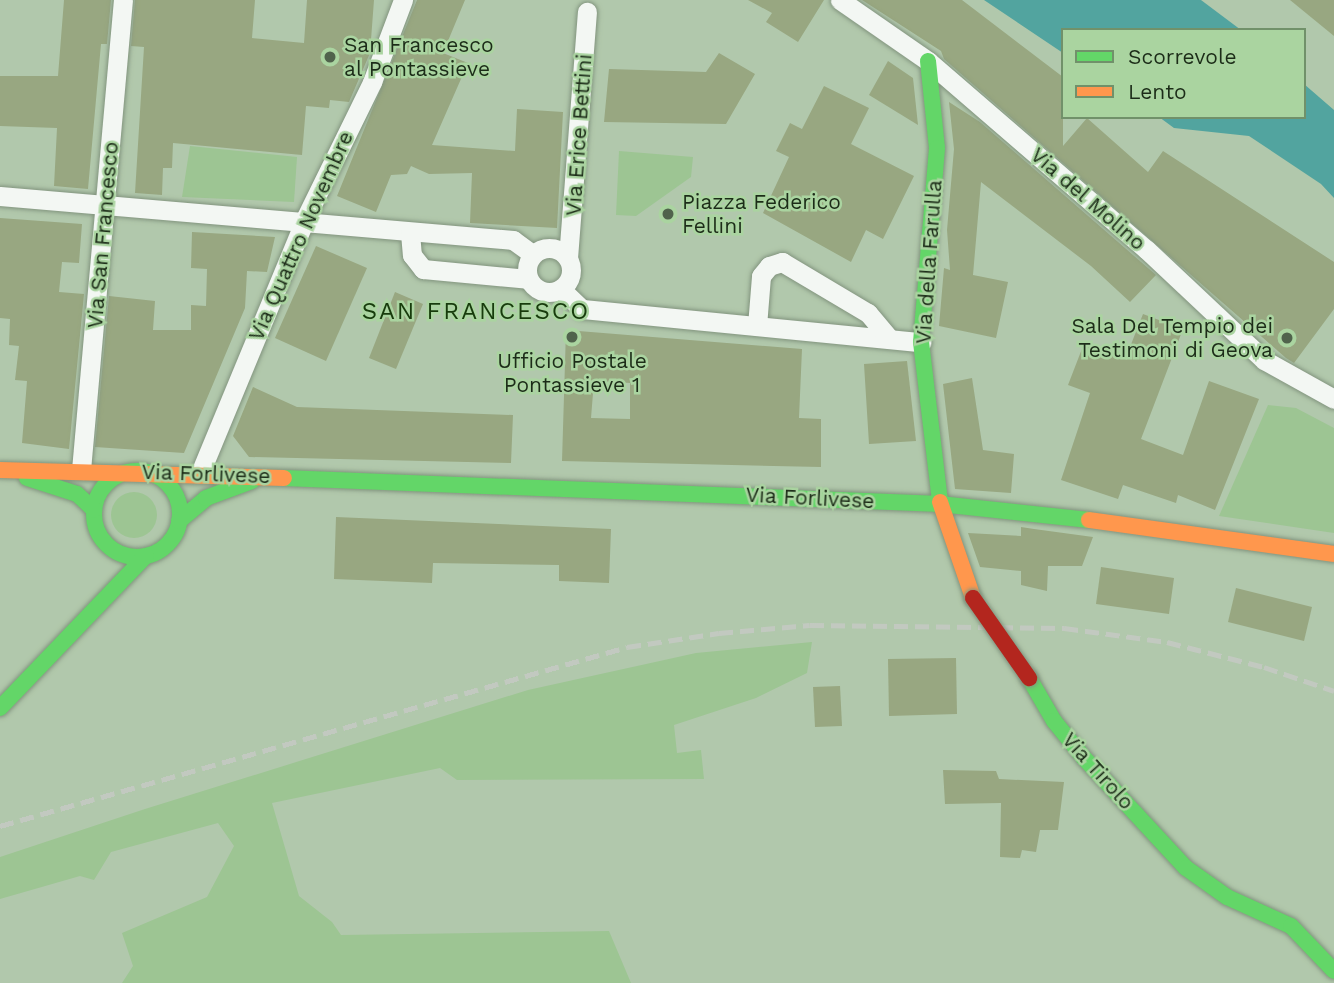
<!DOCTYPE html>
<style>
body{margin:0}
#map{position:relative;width:1334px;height:983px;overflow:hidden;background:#b1c8ac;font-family:"Work Sans",sans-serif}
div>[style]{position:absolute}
.green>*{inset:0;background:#9dc593}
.round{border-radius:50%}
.water>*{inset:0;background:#52a49f}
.building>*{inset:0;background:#98a781}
.roads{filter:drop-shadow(0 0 2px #82947e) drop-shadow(0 0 2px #82947e)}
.street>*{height:19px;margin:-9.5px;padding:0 9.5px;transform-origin:9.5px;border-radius:9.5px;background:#f3f7f3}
.street>.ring{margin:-9.5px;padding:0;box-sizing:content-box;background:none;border:19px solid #f3f7f3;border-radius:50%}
.fast>*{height:16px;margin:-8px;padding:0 8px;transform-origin:8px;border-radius:8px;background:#63d668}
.fast>.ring{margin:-8px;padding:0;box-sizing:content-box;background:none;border:16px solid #63d668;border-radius:50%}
.slow>*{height:16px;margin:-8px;padding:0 8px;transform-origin:8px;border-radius:8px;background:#ff974d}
.rail>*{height:5px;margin-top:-2.5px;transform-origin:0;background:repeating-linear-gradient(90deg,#c2c9c0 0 14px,transparent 0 21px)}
.bridges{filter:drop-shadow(0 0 2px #82947e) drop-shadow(0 0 2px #82947e)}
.jam-bridge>*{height:16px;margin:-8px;padding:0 8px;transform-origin:8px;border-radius:8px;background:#b3261e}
.dots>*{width:19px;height:19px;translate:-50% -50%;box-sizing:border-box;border:4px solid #aad4a0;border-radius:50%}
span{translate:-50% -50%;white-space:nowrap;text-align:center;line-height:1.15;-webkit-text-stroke:5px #aad4a0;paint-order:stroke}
.poi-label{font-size:21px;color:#1c2c18}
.left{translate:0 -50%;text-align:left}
.right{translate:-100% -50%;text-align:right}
.street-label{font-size:21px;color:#1c2c18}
.quarter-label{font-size:24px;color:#173b0c;letter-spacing:2px}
.legend{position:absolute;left:1061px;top:28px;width:245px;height:91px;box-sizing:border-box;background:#aad4a0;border:2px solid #71916a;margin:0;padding:9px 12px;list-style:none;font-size:21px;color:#1c2c18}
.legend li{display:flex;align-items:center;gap:14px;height:35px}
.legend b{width:35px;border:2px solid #71916a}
</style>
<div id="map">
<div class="green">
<div style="clip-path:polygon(190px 146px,297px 157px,294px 202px,182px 197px)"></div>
<div style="clip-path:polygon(619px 151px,693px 157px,691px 177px,636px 216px,616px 215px)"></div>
<div style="clip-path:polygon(1268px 405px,1296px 408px,1334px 428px,1334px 533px,1219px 516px)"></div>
<div class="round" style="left:111px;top:492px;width:46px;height:46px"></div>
<div style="clip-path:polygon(812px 642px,807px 673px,756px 698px,674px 725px,677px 753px,701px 750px,704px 779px,457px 780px,440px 768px,272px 803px,299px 896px,332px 922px,341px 935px,609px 931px,631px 983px,122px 983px,133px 966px,122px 933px,207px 897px,234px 846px,218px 823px,111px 852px,94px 880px,80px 876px,0 899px,0 857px,145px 809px,528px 690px,696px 653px)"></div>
</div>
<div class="water">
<div style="clip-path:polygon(984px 0,1201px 0,1241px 30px,1063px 30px,1063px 53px)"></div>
<div style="clip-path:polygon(1304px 84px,1334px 110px,1334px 198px,1321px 184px,1249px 136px,1174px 128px,1159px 117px,1304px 117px)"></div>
</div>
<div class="building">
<div style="clip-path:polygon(64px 0,111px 0,107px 44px,101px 44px,88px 189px,54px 186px,57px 128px,0 126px,0 76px,58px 76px)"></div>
<div style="clip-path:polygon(135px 0,255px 0,252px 38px,304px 43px,307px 0,374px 0,370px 53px,349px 102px,330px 100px,329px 108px,306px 106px,302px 155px,173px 143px,172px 168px,163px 168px,162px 195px,135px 193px,144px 47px,131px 46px)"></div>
<div style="clip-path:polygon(417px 0,465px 0,443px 53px,468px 63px,432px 145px,515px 151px,517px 109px,563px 112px,557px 228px,470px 223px,472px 173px,429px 174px,411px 166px,407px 174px,391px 175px,376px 212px,337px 196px)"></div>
<div style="clip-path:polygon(748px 0,824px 0,798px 42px,766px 22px,772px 13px)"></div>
<div style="clip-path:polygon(862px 0,962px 0,1063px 77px,1063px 146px,1087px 118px,1148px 172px,1163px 151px,1334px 262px,1334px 309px,1294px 363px,1286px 358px,944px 59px,941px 51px)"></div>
<div style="clip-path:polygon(1290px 0,1334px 0,1334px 36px)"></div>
<div style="clip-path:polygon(719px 53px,755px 74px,726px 124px,604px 122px,609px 69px,706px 72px)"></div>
<div style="clip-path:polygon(888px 61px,913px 78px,918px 125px,869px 95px)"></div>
<div style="clip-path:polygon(824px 86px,869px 108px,851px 144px,914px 176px,883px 239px,866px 230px,851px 262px,763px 213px,789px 157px,776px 151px,790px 123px,802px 129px)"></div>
<div style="clip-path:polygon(949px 102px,980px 122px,1156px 275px,1130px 302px,1091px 266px,981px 182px,973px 275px,1008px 282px,996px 338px,939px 326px,944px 268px,950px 270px,947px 230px,954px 149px)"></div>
<div style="clip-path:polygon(0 218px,82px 224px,79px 263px,62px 262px,59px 292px,84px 294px,69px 449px,22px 443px,27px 381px,15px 380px,19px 346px,9px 345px,10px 319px,0 318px)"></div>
<div style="clip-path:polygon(192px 232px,275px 237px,267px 272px,247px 271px,245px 308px,184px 453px,95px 447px,109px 296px,155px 301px,153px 330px,191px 330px,191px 305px,206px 306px,207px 269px,191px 268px)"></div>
<div style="clip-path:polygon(316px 246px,367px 268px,326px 361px,275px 338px)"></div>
<div style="clip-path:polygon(395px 292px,423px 304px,396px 369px,369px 358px)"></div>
<div style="clip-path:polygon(1143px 314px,1183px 329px,1141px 439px,1183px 455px,1209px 381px,1259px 399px,1215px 510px,1178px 495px,1176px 503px,1123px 485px,1118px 499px,1061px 480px,1090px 393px,1068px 385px,1085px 341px,1126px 357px)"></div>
<div style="clip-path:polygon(evenodd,566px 330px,802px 349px,799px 418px,821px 419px,821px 467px,562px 461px,566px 330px,594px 381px,630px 383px,630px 419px,591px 418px,594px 381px)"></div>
<div style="clip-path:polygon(907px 361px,916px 441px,869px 444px,864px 364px)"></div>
<div style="clip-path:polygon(972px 378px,983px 450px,1014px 454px,1011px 493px,955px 489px,943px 384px)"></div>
<div style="clip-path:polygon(253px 387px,297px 407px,513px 415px,511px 463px,249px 457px,233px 436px)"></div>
<div style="clip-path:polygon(336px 517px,611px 529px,609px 583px,559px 581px,559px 565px,433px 563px,432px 583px,334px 579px)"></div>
<div style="clip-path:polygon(1021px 527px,1034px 529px,1093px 537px,1082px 566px,1048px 566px,1047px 591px,1021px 585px,1021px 571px,980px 567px,968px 533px,1021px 536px)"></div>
<div style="clip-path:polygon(1101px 567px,1174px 578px,1169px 614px,1096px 604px)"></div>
<div style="clip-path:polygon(1236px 588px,1312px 607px,1304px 641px,1228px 622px)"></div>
<div style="clip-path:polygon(956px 658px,957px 714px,889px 716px,888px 659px)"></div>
<div style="clip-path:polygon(840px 686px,842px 726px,815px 727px,813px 687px)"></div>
<div style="clip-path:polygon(943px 770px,996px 771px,999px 779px,1064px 782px,1058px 830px,1040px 830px,1036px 852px,1022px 850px,1020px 858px,1000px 857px,1001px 803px,945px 804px)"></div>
</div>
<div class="roads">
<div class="street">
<div style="left:840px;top:0;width:107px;rotate:34.7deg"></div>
<div style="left:928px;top:61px;width:289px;rotate:40.8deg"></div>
<div style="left:1147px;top:250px;width:161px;rotate:43.2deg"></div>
<div style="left:1264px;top:360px;width:80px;rotate:29.1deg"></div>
<div style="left:0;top:196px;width:515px;rotate:4.9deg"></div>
<div style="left:513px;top:240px;width:24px;rotate:36deg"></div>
<div style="left:410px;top:233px;width:22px;rotate:85deg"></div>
<div style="left:412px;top:255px;width:18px;rotate:52deg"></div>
<div style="left:423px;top:269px;width:105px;rotate:5.4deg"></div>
<div class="ring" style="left:527px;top:248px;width:25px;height:25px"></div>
<div style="left:568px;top:258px;width:247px;rotate:-85.6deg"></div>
<div style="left:561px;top:289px;width:29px;rotate:44deg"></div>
<div style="left:582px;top:309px;width:341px;rotate:5.6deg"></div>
<div style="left:757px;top:326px;width:50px;rotate:-85.4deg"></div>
<div style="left:761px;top:276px;width:13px;rotate:-51deg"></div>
<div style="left:769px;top:266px;width:14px;rotate:-17deg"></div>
<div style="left:782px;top:262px;width:100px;rotate:30.7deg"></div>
<div style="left:868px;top:313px;width:34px;rotate:50deg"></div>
<div style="left:81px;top:470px;width:472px;rotate:-84.9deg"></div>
<div style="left:200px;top:473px;width:275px;rotate:-67.5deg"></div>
<div style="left:305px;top:219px;width:153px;rotate:-63.9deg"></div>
<div style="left:372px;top:82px;width:88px;rotate:-69.3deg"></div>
</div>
<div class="fast">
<div style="left:928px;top:61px;width:87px;rotate:84.1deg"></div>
<div style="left:937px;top:148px;width:195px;rotate:94.7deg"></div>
<div style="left:921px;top:342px;width:161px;rotate:83.2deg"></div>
<div class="ring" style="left:94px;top:471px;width:70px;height:70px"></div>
<div style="left:27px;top:478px;width:52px;rotate:17.7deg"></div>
<div style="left:77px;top:494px;width:23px;rotate:43deg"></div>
<div style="left:284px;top:478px;width:657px;rotate:2.27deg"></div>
<div style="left:940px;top:504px;width:150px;rotate:6.1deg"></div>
<div style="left:179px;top:521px;width:35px;rotate:-40deg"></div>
<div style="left:206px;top:498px;width:49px;rotate:-20.3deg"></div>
<div style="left:1029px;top:678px;width:50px;rotate:59.8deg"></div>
<div style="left:1054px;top:721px;width:48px;rotate:51deg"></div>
<div style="left:1084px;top:758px;width:150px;rotate:47.2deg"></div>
<div style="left:1186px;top:868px;width:50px;rotate:35.3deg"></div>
<div style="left:1227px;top:897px;width:70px;rotate:24.4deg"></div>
<div style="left:1291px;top:926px;width:62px;rotate:46.3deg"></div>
<div style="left:0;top:708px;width:211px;rotate:-46.2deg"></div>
</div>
<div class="slow">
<div style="left:0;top:470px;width:284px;rotate:1.6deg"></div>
<div style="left:940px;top:502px;width:102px;rotate:71deg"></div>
<div style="left:1089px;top:520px;width:247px;rotate:7.9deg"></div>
</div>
</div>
<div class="rail">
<div style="left:0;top:826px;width:652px;rotate:-15.93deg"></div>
<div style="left:627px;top:647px;width:93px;rotate:-8.7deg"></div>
<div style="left:719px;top:633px;width:91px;rotate:-5deg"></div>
<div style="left:810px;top:625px;width:254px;rotate:0.7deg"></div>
<div style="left:1064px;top:628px;width:104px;rotate:7.7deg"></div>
<div style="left:1167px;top:642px;width:100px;rotate:14.5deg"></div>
<div style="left:1264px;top:667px;width:74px;rotate:18.9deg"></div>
</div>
<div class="bridges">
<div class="jam-bridge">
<div style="left:973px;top:598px;width:98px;rotate:55deg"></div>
</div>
</div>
<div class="dots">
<div style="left:330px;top:57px;background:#50634c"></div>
<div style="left:668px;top:214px;background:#50634c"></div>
<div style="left:572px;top:337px;background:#50634c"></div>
<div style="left:1287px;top:338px;background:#50634c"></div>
</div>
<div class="poi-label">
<span class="left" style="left:344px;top:57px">San Francesco<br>al Pontassieve</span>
<span class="left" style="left:682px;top:214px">Piazza Federico<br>Fellini</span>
<span class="right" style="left:1273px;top:338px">Sala Del Tempio dei<br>Testimoni di Geova</span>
<span style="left:572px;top:373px">Ufficio Postale<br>Pontassieve 1</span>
</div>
<div class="street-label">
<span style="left:579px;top:135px;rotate:-86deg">Via Erice Bettini</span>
<span style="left:1088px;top:199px;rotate:41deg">Via del Molino</span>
<span style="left:103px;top:235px;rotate:-85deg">Via San Francesco</span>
<span style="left:301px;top:236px;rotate:-66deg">Via Quattro Novembre</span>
<span style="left:929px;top:262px;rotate:-86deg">Via della Farulla</span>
<span style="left:206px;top:474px;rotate:2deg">Via Forlivese</span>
<span style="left:810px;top:498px;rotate:3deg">Via Forlivese</span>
<span style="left:1098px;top:771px;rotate:48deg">Via Tirolo</span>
</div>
<div class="quarter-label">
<span style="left:476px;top:312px">SAN FRANCESCO</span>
</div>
<ul class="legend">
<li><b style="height:9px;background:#63d668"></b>Scorrevole</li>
<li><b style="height:9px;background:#ff974d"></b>Lento</li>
</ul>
</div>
